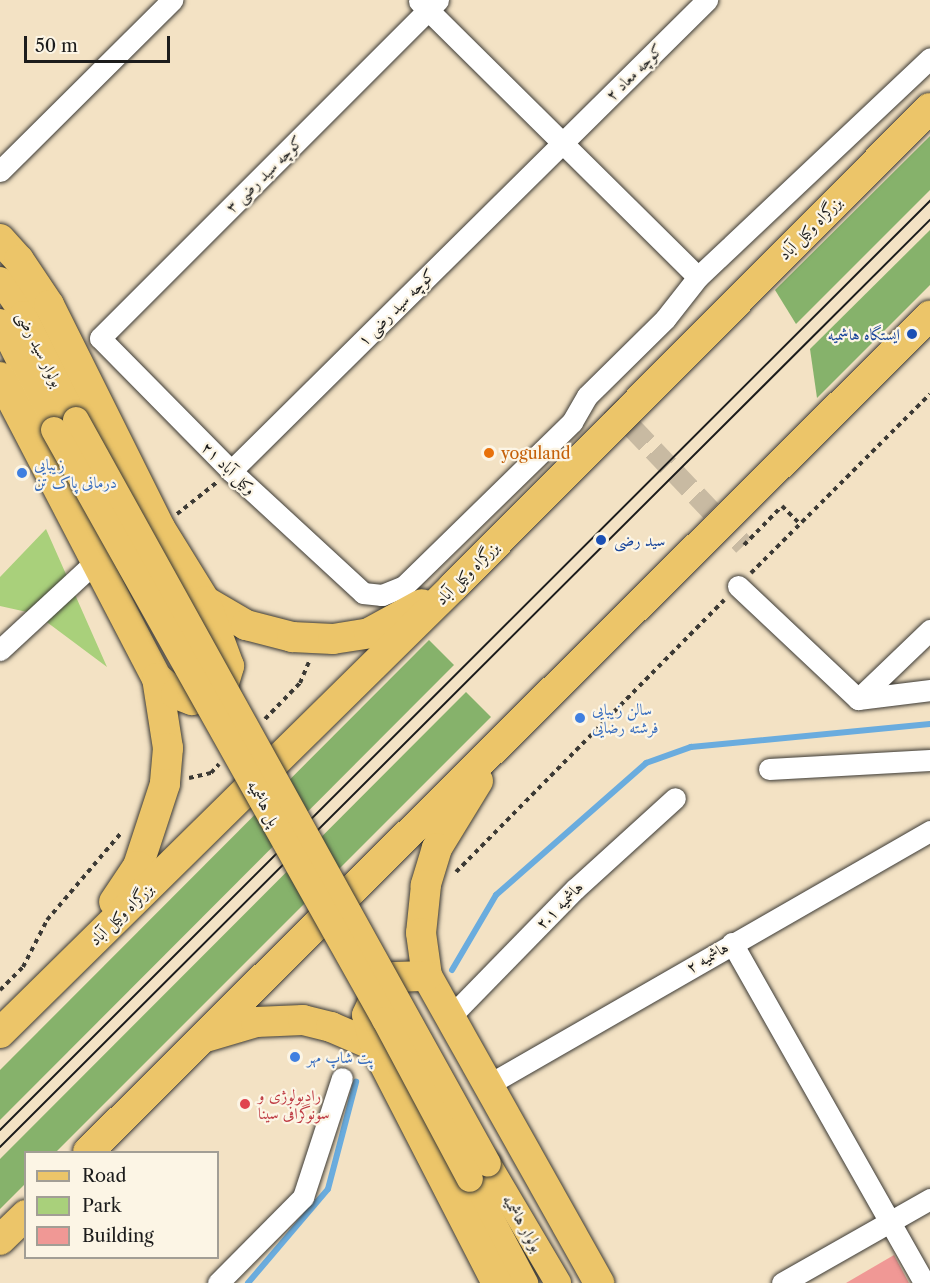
<!DOCTYPE html>
<meta charset="utf-8">
<style>
body{margin:0}
#map{position:relative;width:930px;height:1283px;overflow:hidden;background:#f3e2c4;font-family:"Libre Caslon Text",Amiri,serif}
div>[style]{position:absolute}
.green>*{inset:0;background:#a9d07b}
.forest>*{inset:0;background:#86b26b}
.stream>*{height:6px;margin:-3px;padding:0 3px;transform-origin:3px;border-radius:3px;background:#6aacde}
.building>*{inset:0;background:#f09895}
.minor-tunnel>*{height:21px;margin-top:-10.5px;transform-origin:0;background:repeating-linear-gradient(90deg,#c8baa2 0 21px,transparent 0 31px)}
.path>*{height:4px;margin-top:-2px;transform-origin:0;background:repeating-linear-gradient(90deg,#3c3a35 0 4.5px,transparent 0 9px)}
.roads{filter:drop-shadow(0 0 2px #3c3a35) drop-shadow(0 0 2px #3c3a35)}
.minor>*{height:21px;margin:-10.5px;padding:0 10.5px;transform-origin:10.5px;border-radius:10.5px;background:#fff}
.major>*{height:26px;margin:-13px;padding:0 13px;transform-origin:13px;border-radius:13px;background:#ecc569}
.highway>*{height:30px;margin:-15px;padding:0 15px;transform-origin:15px;border-radius:15px;background:#ecc569}
.tram>*{height:1.5px;margin:-0.75px;padding:0 0.75px;transform-origin:0.75px;border-radius:0.75px;background:#1c1c1c}
.bridges{filter:drop-shadow(0 0 2px #3c3a35) drop-shadow(0 0 2px #3c3a35)}
.major-bridge>*{height:26px;margin:-13px;padding:0 13px;transform-origin:13px;border-radius:13px;background:#ecc569}
.dots>*{width:16px;height:16px;translate:-50% -50%;box-sizing:border-box;border:3px solid #fcf5e5;border-radius:50%}
span{translate:-50% -50%;white-space:nowrap;text-align:center;line-height:1.15;-webkit-text-stroke:4.5px #fcf5e5;paint-order:stroke}
.street-label{font-size:16px;color:#1c1c1c}
.transit-label{font-size:16px;color:#164399}
.right{translate:-100% -50%;text-align:right}
.left{translate:0 -50%;text-align:left}
.food-label{font-size:16px;color:#c56008}
.shop-label{font-size:16px;color:#366cbe}
.health-label{font-size:16px;color:#be3a42}
.legend{position:absolute;left:24px;top:1151px;width:195px;height:108px;box-sizing:border-box;background:#fcf5e5;border:2px solid #a29e95;margin:0;padding:8px 10px;list-style:none;font-size:18px;color:#1c1c1c}
.legend li{display:flex;align-items:center;gap:12px;height:30px}
.legend b{width:30px;border:2px solid #a29e95}
.scale{position:absolute;left:24px;top:36px;width:146px;height:27px;box-sizing:border-box;border:3px solid #1c1c1c;border-top:0;padding-left:8px;font-size:18px;line-height:21px;white-space:nowrap;color:#1c1c1c;-webkit-text-stroke:4px #fcf5e5;paint-order:stroke}
</style>
<div id="map">
<div class="green">
<div style="clip-path:polygon(46px 529px,107px 667px,36px 614px,0 606px,0 577px)"></div>
</div>
<div class="forest">
<div style="clip-path:polygon(930px 136px,930px 190px,796px 324px,775px 290px)"></div>
<div style="clip-path:polygon(930px 230px,930px 285px,817px 398px,810px 349px)"></div>
<div style="clip-path:polygon(429px 640px,454px 665px,0 1120px,0 1070px)"></div>
<div style="clip-path:polygon(466px 692px,491px 717px,56px 1152px,26px 1152px,25px 1184px,0 1209px,0 1159px)"></div>
</div>
<div class="stream">
<div style="left:452px;top:970px;width:87px;rotate:-59.6deg"></div>
<div style="left:496px;top:895px;width:200px;rotate:-41.3deg"></div>
<div style="left:646px;top:763px;width:48px;rotate:-19.6deg"></div>
<div style="left:691px;top:747px;width:240px;rotate:-5.5deg"></div>
<div style="left:248px;top:1283px;width:123px;rotate:-49.6deg"></div>
<div style="left:328px;top:1189px;width:111px;rotate:-75.3deg"></div>
</div>
<div class="building">
<div style="clip-path:polygon(894px 1255px,909px 1283px,846px 1283px)"></div>
</div>
<div class="minor-tunnel">
<div style="left:611px;top:405px;width:193px;rotate:46.5deg"></div>
</div>
<div class="path">
<div style="left:177px;top:514px;width:50px;rotate:-38.5deg"></div>
<div style="left:744px;top:545px;width:54px;rotate:-45.7deg"></div>
<div style="left:782px;top:506px;width:25px;rotate:45deg"></div>
<div style="left:751px;top:573px;width:253px;rotate:-45deg"></div>
<div style="left:265px;top:719px;width:50px;rotate:-45.8deg"></div>
<div style="left:300px;top:683px;width:23px;rotate:-67deg"></div>
<div style="left:189px;top:778px;width:23px;rotate:-13deg"></div>
<div style="left:211px;top:773px;width:12px;rotate:-48deg"></div>
<div style="left:456px;top:872px;width:382px;rotate:-45.4deg"></div>
<div style="left:0;top:990px;width:33px;rotate:-45deg"></div>
<div style="left:23px;top:967px;width:53px;rotate:-62.9deg"></div>
<div style="left:47px;top:920px;width:116px;rotate:-49.6deg"></div>
</div>
<div class="roads">
<div class="minor">
<div style="left:438px;top:0;width:478px;rotate:135deg"></div>
<div style="left:100px;top:338px;width:187px;rotate:45.4deg"></div>
<div style="left:231px;top:471px;width:180px;rotate:42.7deg"></div>
<div style="left:363px;top:593px;width:19px;rotate:6deg"></div>
<div style="left:382px;top:595px;width:24px;rotate:-22deg"></div>
<div style="left:404px;top:586px;width:235px;rotate:-44.3deg"></div>
<div style="left:572px;top:422px;width:30px;rotate:-60deg"></div>
<div style="left:587px;top:396px;width:110px;rotate:-44.6deg"></div>
<div style="left:665px;top:319px;width:53px;rotate:-51.8deg"></div>
<div style="left:698px;top:277px;width:319px;rotate:-43.3deg"></div>
<div style="left:419px;top:1px;width:392px;rotate:44.7deg"></div>
<div style="left:0;top:171px;width:243px;rotate:-44.8deg"></div>
<div style="left:231px;top:471px;width:670px;rotate:-44.7deg"></div>
<div style="left:738px;top:586px;width:165px;rotate:43.3deg"></div>
<div style="left:0;top:650px;width:129px;rotate:-42.8deg"></div>
<div style="left:858px;top:699px;width:100px;rotate:-43.8deg"></div>
<div style="left:858px;top:699px;width:73px;rotate:-7.1deg"></div>
<div style="left:769px;top:769px;width:161px;rotate:-3.2deg"></div>
<div style="left:732px;top:943px;width:390px;rotate:60.5deg"></div>
<div style="left:449px;top:1018px;width:180px;rotate:-45.7deg"></div>
<div style="left:575px;top:889px;width:135px;rotate:-42.3deg"></div>
<div style="left:486px;top:1086px;width:512px;rotate:-29.87deg"></div>
<div style="left:218px;top:1283px;width:121px;rotate:-45.3deg"></div>
<div style="left:303px;top:1197px;width:125px;rotate:-71.9deg"></div>
<div style="left:782px;top:1283px;width:170px;rotate:-29.6deg"></div>
</div>
<div class="major">
<div style="left:0;top:280px;width:41px;rotate:55.9deg"></div>
<div style="left:23px;top:314px;width:119px;rotate:63.4deg"></div>
<div style="left:0;top:322px;width:121px;rotate:63.4deg"></div>
<div style="left:488px;top:1164px;width:138px;rotate:59.5deg"></div>
<div style="left:470px;top:1179px;width:118px;rotate:62.1deg"></div>
</div>
<div class="highway">
<div style="left:0;top:239px;width:28px;rotate:48deg"></div>
<div style="left:19px;top:260px;width:54px;rotate:56.3deg"></div>
<div style="left:49px;top:305px;width:249px;rotate:63.5deg"></div>
<div style="left:160px;top:528px;width:86px;rotate:58.3deg"></div>
<div style="left:205px;top:601px;width:48px;rotate:30.3deg"></div>
<div style="left:246px;top:625px;width:48px;rotate:14.6deg"></div>
<div style="left:292px;top:637px;width:41px;rotate:2.8deg"></div>
<div style="left:333px;top:639px;width:36px;rotate:-9deg"></div>
<div style="left:369px;top:633px;width:60px;rotate:-28.7deg"></div>
<div style="left:0;top:377px;width:339px;rotate:62.5deg"></div>
<div style="left:157px;top:678px;width:71px;rotate:81.1deg"></div>
<div style="left:168px;top:748px;width:36px;rotate:95deg"></div>
<div style="left:165px;top:784px;width:86px;rotate:108.2deg"></div>
<div style="left:138px;top:866px;width:43px;rotate:123.7deg"></div>
<div style="left:157px;top:678px;width:25px;rotate:40deg"></div>
<div style="left:176px;top:694px;width:17px;rotate:21deg"></div>
<div style="left:192px;top:700px;width:20px;rotate:-15deg"></div>
<div style="left:211px;top:695px;width:15px;rotate:-37deg"></div>
<div style="left:223px;top:686px;width:21px;rotate:-73deg"></div>
<div style="left:229px;top:666px;width:69px;rotate:-110.3deg"></div>
<div style="left:478px;top:781px;width:79px;rotate:121.5deg"></div>
<div style="left:437px;top:848px;width:39px;rotate:107deg"></div>
<div style="left:426px;top:885px;width:48px;rotate:95.9deg"></div>
<div style="left:421px;top:933px;width:43px;rotate:82.1deg"></div>
<div style="left:427px;top:976px;width:352px;rotate:60.7deg"></div>
<div style="left:0;top:1033px;width:636px;rotate:-44.55deg"></div>
<div style="left:453px;top:587px;width:676px;rotate:-45.12deg"></div>
<div style="left:206px;top:1037px;width:52px;rotate:-16.7deg"></div>
<div style="left:256px;top:1022px;width:47px;rotate:-2.4deg"></div>
<div style="left:303px;top:1020px;width:29px;rotate:14deg"></div>
<div style="left:331px;top:1027px;width:48px;rotate:23.4deg"></div>
<div style="left:375px;top:1046px;width:267px;rotate:62.8deg"></div>
<div style="left:375px;top:1046px;width:32px;rotate:-104deg"></div>
<div style="left:367px;top:1015px;width:33px;rotate:-65deg"></div>
<div style="left:381px;top:985px;width:16px;rotate:-30deg"></div>
<div style="left:395px;top:977px;width:32px;rotate:-2deg"></div>
<div style="left:88px;top:1152px;width:1187px;rotate:-44.8deg"></div>
<div style="left:0;top:1240px;width:36px;rotate:-44deg"></div>
</div>
</div>
<div class="tram">
<div style="left:0;top:1130px;width:1315px;rotate:-44.97deg"></div>
<div style="left:0;top:1147px;width:1313px;rotate:-44.91deg"></div>
</div>
<div class="bridges">
<div class="major-bridge">
<div style="left:76px;top:420px;width:850px;rotate:61.02deg"></div>
<div style="left:54px;top:430px;width:677px;rotate:60.71deg"></div>
<div style="left:385px;top:1020px;width:180px;rotate:61.9deg"></div>
</div>
</div>
<div class="dots">
<div style="left:912px;top:334px;background:#1a4fb4"></div>
<div style="left:489px;top:453px;background:#e8710a"></div>
<div style="left:22px;top:473px;background:#3f7fe0"></div>
<div style="left:601px;top:540px;background:#1a4fb4"></div>
<div style="left:580px;top:718px;background:#3f7fe0"></div>
<div style="left:295px;top:1057px;background:#3f7fe0"></div>
<div style="left:245px;top:1104px;background:#e0444e"></div>
</div>
<div class="street-label">
<span style="left:634px;top:72px;rotate:-45deg">کوچه معاد ۲</span>
<span style="left:264px;top:174px;rotate:-45deg">کوچه سید رضی ۳</span>
<span style="left:810px;top:228px;rotate:-45deg">بزرگراه وکیل آباد</span>
<span style="left:396px;top:307px;rotate:-45deg">کوچه سید رضی ۱</span>
<span style="left:40px;top:349px;rotate:63deg">بولوار سید رضی</span>
<span style="left:229px;top:468px;rotate:44deg">۲۱ وکیل آباد</span>
<span style="left:467px;top:573px;rotate:-45deg">بزرگراه وکیل آباد</span>
<span style="left:264px;top:803px;rotate:61deg">پل هاشمیه</span>
<span style="left:559px;top:905px;rotate:-45deg">هاشمیه ۲.۱</span>
<span style="left:121px;top:914px;rotate:-44deg">بزرگراه وکیل آباد</span>
<span style="left:707px;top:957px;rotate:-30deg">هاشمیه ۲</span>
<span style="left:523px;top:1223px;rotate:60deg">بولوار هاشمیه</span>
</div>
<div class="transit-label">
<span class="right" style="left:900px;top:334px">ایستگاه هاشمیه</span>
<span class="left" style="left:614px;top:540px">سید رضی</span>
</div>
<div class="food-label">
<span class="left" style="left:501px;top:453px">yoguland</span>
</div>
<div class="shop-label">
<span class="left" style="left:34px;top:473px">زیبایی<br>درمانی پاک تن</span>
<span class="left" style="left:592px;top:718px">سالن زیبایی<br>فرشته رضایی</span>
<span class="left" style="left:307px;top:1057px">پت شاپ مهر</span>
</div>
<div class="health-label">
<span class="left" style="left:258px;top:1104px">رادیولوژی و<br>سونوگرافی سینا</span>
</div>
<ul class="legend">
<li><b style="height:8px;background:#ecc569"></b>Road</li>
<li><b style="height:16px;background:#a9d07b"></b>Park</li>
<li><b style="height:16px;background:#f09895"></b>Building</li>
</ul>
<div class="scale">50 m</div>
</div>
